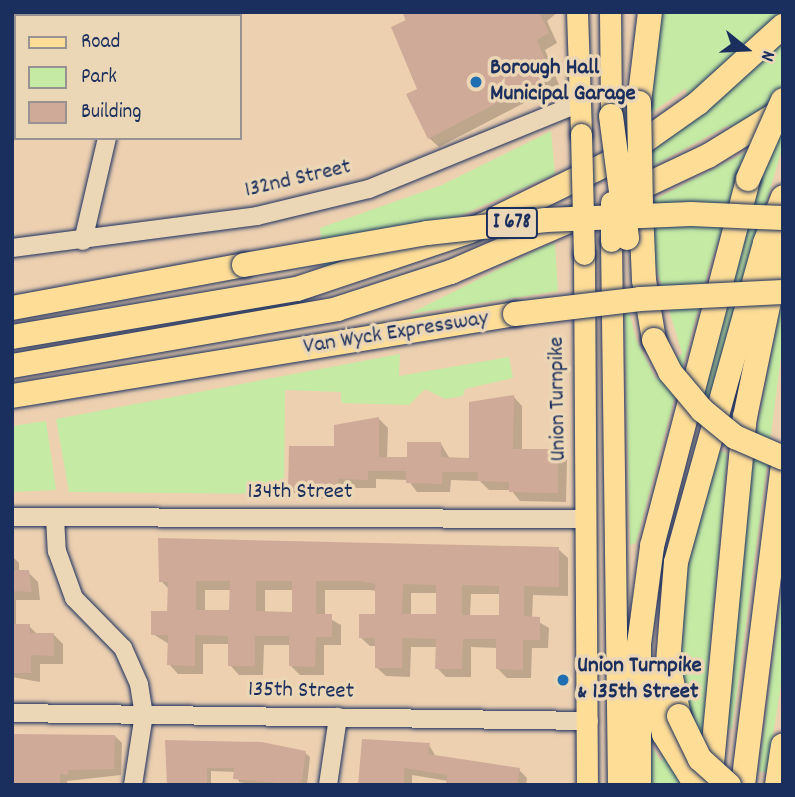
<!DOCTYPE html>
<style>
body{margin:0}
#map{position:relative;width:795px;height:797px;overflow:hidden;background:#edd0b0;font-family:Dekko,sans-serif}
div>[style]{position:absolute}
.green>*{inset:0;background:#c5eaa4}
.shadow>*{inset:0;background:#0003}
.building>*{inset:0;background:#d0aa98}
.roads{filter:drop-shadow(0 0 2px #1b2f5e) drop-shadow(0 0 2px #1b2f5e)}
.minor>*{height:18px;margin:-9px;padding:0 9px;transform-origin:9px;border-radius:9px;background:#ebd6b5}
.major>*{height:21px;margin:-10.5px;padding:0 10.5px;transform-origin:10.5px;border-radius:10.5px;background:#fedd96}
.highway>*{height:24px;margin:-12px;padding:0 12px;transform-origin:12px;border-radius:12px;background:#fedd96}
.bridges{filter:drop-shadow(0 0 2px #1b2f5e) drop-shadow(0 0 2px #1b2f5e)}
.major-bridge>*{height:21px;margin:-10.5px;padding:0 10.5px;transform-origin:10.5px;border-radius:10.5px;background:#fedd96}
.highway-bridge>*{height:24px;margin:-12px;padding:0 12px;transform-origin:12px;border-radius:12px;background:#fedd96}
.dots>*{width:19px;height:19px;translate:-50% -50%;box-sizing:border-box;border:4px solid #ebd6b5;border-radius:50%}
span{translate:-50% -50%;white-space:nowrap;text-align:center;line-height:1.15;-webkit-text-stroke:7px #ebd6b5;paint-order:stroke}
.shield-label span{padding:2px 5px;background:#ebd6b5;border:2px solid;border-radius:5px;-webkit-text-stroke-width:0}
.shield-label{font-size:21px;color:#1b2f5e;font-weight:700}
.poi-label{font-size:23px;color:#1b2f5e;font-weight:700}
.left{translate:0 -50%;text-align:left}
.street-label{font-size:23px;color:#1b2f5e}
.frame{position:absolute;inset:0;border:14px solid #1b2f5e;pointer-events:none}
.legend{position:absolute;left:14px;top:14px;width:228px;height:126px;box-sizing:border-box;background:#ebd6b5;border:2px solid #989392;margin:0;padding:9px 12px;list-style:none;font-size:21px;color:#1b2f5e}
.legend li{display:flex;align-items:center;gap:14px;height:35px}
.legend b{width:35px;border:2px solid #989392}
.north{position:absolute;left:711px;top:14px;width:70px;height:70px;-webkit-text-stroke:5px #ebd6b5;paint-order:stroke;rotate:108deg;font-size:19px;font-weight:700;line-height:28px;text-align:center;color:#1b2f5e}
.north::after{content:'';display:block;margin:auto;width:24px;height:32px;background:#1b2f5e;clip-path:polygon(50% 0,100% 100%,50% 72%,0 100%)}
</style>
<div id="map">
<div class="green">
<div style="clip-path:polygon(661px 12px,783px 12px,783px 128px,727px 126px,654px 165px,651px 152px,693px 121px,686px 88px,647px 116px)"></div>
<div style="clip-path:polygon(551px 131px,555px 174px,385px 249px,324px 267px,320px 228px,442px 185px)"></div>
<div style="clip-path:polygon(783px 135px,783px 145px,704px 418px,695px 412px,712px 339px,772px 140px)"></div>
<div style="clip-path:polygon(750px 150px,709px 268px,636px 543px,630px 545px,624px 293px,636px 339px,656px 379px,682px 353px,653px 257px,650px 202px)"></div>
<div style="clip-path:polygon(549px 244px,555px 244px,558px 291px,409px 314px)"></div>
<div style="clip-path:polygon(783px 295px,783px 343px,732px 729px,724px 728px,752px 454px)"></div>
<div style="clip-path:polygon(400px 354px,399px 376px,509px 357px,513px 378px,465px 389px,463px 396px,445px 399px,425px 389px,409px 405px,341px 403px,341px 392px,285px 390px,284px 494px,69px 492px,56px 419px)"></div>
<div style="clip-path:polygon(46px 421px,56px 490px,12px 492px,12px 426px)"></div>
<div style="clip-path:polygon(717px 450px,727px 453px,698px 785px,647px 785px,653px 748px,661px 762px,686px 687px,679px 663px,690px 545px)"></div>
<div style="clip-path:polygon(783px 579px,783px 672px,767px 773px,759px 771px)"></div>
</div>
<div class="shadow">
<div style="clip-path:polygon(12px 12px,76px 16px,16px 16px,17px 138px,12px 143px)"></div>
<div style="clip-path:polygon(404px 12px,558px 12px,547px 21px,557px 43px,545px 50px,559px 85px,439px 147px,429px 138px)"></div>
<div style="clip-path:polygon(513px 396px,522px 406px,522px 451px,558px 451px,567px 460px,566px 502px,520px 501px,511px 490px,489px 490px,480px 481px,451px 480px,450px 492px,417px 492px,408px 480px,376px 479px,376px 488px,346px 488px,346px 499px,300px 498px,290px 489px,336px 448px,379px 419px,388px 428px,387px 458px,409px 459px,441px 444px,450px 459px,470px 459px)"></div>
<div style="clip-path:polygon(evenodd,558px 549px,568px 558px,568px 596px,533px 595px,532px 618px,549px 628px,548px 648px,532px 648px,531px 678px,507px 678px,498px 669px,498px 648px,471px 647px,471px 677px,446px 677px,437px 668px,437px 647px,411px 647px,410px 677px,386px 676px,376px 667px,377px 646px,370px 646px,360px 637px,376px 616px,377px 591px,370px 590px,325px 590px,325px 616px,341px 625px,341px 645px,324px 645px,324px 675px,300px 675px,291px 666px,291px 645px,264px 645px,263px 675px,239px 675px,230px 665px,230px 644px,203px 644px,203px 674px,178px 674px,169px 664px,169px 644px,153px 634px,169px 613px,169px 589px,161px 581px,558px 549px,205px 590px,231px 590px,231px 612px,205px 612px,205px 590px,558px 549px,265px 590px,294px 590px,293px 613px,265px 613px,265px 590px,558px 549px,411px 593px,438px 593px,438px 616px,411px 616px,411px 593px,558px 549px,471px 594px,501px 594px,500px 617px,470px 617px,471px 594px)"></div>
<div style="clip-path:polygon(12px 556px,19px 563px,19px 572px,28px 572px,38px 582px,40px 600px,16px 600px,16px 626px,29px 626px,38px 635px,54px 635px,63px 644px,63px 664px,40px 664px,40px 682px,12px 677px)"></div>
<div style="clip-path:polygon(115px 736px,122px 743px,121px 775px,67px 781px,67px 785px,12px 785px)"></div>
<div style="clip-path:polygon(363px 741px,429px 745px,436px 757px,519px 770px,527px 778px,526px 785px,447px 785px,448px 781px,412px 775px,412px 785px,359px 785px)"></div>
<div style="clip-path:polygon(167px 742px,305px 753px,310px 757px,307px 785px,255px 785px,239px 782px,235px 772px,211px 771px,211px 785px,168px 785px)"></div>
</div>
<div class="building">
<div style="clip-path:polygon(402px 12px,539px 12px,549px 33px,537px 40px,551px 75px,428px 139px,406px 94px,417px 89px,391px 27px,406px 20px)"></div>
<div style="clip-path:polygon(514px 395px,513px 449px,558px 449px,558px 493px,509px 492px,509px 482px,478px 481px,478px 472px,442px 472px,442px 484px,406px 483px,406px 471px,368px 471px,368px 480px,338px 479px,338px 490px,288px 490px,289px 446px,334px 446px,334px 425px,379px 417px,379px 457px,407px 457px,407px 442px,441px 442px,441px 457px,469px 458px,469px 402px)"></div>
<div style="clip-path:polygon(evenodd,158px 538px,559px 547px,559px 587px,524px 586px,524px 616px,540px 617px,540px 640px,523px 640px,523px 670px,496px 669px,496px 639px,463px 639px,462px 669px,435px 669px,436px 639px,402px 638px,402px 668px,375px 668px,375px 638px,359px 638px,359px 614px,375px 614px,375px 584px,360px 581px,316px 581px,316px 614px,332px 614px,332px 637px,316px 637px,315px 667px,289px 666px,289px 636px,255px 636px,255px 666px,228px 666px,228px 636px,195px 635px,195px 666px,167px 665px,168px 635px,151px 635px,151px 611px,167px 611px,168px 582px,159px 582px,158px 538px,196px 581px,230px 581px,229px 610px,196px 610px,196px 581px,158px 538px,256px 581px,292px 581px,292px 612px,256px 611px,256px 581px,158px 538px,403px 584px,436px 585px,436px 614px,402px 614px,403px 584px,158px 538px,462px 585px,499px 586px,499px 615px,462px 615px,462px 585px)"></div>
<div style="clip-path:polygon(12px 570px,29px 570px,32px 592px,12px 591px)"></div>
<div style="clip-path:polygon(12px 624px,30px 624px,30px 633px,54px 633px,54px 656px,31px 655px,31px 673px,12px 673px)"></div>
<div style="clip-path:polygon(12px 734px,115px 735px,114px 769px,68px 770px,68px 775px,60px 774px,60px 785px,12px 785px)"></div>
<div style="clip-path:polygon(362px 739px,430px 743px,428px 754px,520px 768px,517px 785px,446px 785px,447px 775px,404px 768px,404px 785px,358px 785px)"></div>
<div style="clip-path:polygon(165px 740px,262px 742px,306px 751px,301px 785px,233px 779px,234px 768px,207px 768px,207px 785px,167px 785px)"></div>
</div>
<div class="roads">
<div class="minor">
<div style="left:137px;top:16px;width:4px;rotate:-76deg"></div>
<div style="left:83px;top:241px;width:106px;rotate:-76.9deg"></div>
<div style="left:12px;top:248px;width:247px;rotate:-7.4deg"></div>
<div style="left:257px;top:216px;width:115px;rotate:-13.6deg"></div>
<div style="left:369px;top:189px;width:228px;rotate:-22.2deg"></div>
<div style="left:12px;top:517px;width:575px;rotate:0.2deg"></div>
<div style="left:55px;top:517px;width:34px;rotate:87deg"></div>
<div style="left:57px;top:551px;width:50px;rotate:70.1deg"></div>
<div style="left:74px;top:598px;width:70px;rotate:45.6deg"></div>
<div style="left:123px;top:648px;width:39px;rotate:66deg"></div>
<div style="left:139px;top:684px;width:30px;rotate:81deg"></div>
<div style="left:144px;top:714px;width:72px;rotate:98.8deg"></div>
<div style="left:12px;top:713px;width:577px;rotate:0.79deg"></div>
<div style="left:328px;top:785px;width:69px;rotate:-81.6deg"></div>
</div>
<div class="major">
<div style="left:577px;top:12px;width:122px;rotate:88.1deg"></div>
<div style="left:610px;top:12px;width:104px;rotate:89.4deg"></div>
<div style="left:611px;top:241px;width:544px;rotate:89.26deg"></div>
<div style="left:584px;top:254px;width:531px;rotate:89.68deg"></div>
</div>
<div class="highway">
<div style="left:639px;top:103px;width:92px;rotate:-83.1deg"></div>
<div style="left:623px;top:196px;width:94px;rotate:-25.2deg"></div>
<div style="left:708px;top:156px;width:88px;rotate:-31.5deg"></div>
<div style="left:641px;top:209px;width:71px;rotate:87.6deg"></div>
<div style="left:644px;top:280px;width:61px;rotate:80.5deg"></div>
<div style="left:12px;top:308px;width:236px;rotate:-10.5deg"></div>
<div style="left:12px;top:337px;width:289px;rotate:-9.6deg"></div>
<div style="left:297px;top:289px;width:182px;rotate:-18.5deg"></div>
<div style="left:470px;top:231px;width:170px;rotate:-26.1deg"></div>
<div style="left:623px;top:156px;width:92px;rotate:-35.2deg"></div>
<div style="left:698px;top:103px;width:115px;rotate:-42.2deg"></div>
<div style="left:12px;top:366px;width:330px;rotate:-9.9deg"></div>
<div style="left:337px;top:309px;width:120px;rotate:-18deg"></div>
<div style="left:451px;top:272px;width:131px;rotate:-23.4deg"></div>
<div style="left:12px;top:396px;width:510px;rotate:-9.26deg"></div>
<div style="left:650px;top:672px;width:64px;rotate:77.3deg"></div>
<div style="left:664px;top:734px;width:60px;rotate:57.9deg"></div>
<div style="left:679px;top:716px;width:54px;rotate:-101.7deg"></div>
<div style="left:668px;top:663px;width:101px;rotate:-85.5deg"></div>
<div style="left:676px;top:562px;width:331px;rotate:-74.4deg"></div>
<div style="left:765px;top:243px;width:49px;rotate:-68.6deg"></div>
<div style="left:639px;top:785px;width:141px;rotate:-90deg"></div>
<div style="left:639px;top:644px;width:99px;rotate:-82.4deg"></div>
<div style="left:652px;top:546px;width:379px;rotate:-75.3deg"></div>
<div style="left:710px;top:785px;width:370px;rotate:-84.6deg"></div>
<div style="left:745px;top:417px;width:188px;rotate:-78.3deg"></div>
<div style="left:743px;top:785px;width:321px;rotate:-82.9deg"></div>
<div style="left:777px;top:785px;width:40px;rotate:-81.5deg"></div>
</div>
</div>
<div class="bridges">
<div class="major-bridge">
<div style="left:581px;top:134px;width:120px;rotate:88.6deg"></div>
<div style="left:611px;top:202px;width:39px;rotate:90deg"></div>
</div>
<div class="highway-bridge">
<div style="left:639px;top:103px;width:106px;rotate:88.9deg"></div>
<div style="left:611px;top:116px;width:123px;rotate:82.5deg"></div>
<div style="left:748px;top:179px;width:86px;rotate:-66.1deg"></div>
<div style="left:244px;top:265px;width:186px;rotate:-9.9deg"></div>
<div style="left:427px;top:233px;width:120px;rotate:-6.2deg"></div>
<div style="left:546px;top:220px;width:145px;rotate:-2.4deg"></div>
<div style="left:691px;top:214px;width:92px;rotate:2.5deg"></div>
<div style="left:515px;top:314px;width:126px;rotate:-6.8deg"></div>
<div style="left:640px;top:299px;width:143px;rotate:-2.8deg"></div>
<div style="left:654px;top:340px;width:36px;rotate:63deg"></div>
<div style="left:670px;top:372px;width:50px;rotate:49.9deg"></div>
<div style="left:702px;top:410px;width:43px;rotate:39.3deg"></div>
<div style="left:735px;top:437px;width:52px;rotate:23.6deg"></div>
<div style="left:679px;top:716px;width:48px;rotate:64deg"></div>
<div style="left:700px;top:759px;width:39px;rotate:42deg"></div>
</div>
</div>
<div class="dots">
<div style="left:476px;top:82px;background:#1f6fb2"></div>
<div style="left:563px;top:680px;background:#1f6fb2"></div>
</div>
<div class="shield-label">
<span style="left:512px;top:223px">I 678</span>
</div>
<div class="poi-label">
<span class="left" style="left:490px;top:82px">Borough Hall<br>Municipal Garage</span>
<span class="left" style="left:577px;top:680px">Union Turnpike<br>&amp; 135th Street</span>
</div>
<div class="street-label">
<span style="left:298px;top:180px;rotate:-13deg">132nd Street</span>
<span style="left:396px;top:334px;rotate:-9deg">Van Wyck Expressway</span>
<span style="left:559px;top:399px;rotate:-91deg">Union Turnpike</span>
<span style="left:300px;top:493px">134th Street</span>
<span style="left:301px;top:692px;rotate:1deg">135th Street</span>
</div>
<div class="frame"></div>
<ul class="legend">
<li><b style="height:9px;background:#fedd96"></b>Road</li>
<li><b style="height:19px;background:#c5eaa4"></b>Park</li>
<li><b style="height:19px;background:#d0aa98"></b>Building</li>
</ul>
<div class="north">N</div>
</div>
